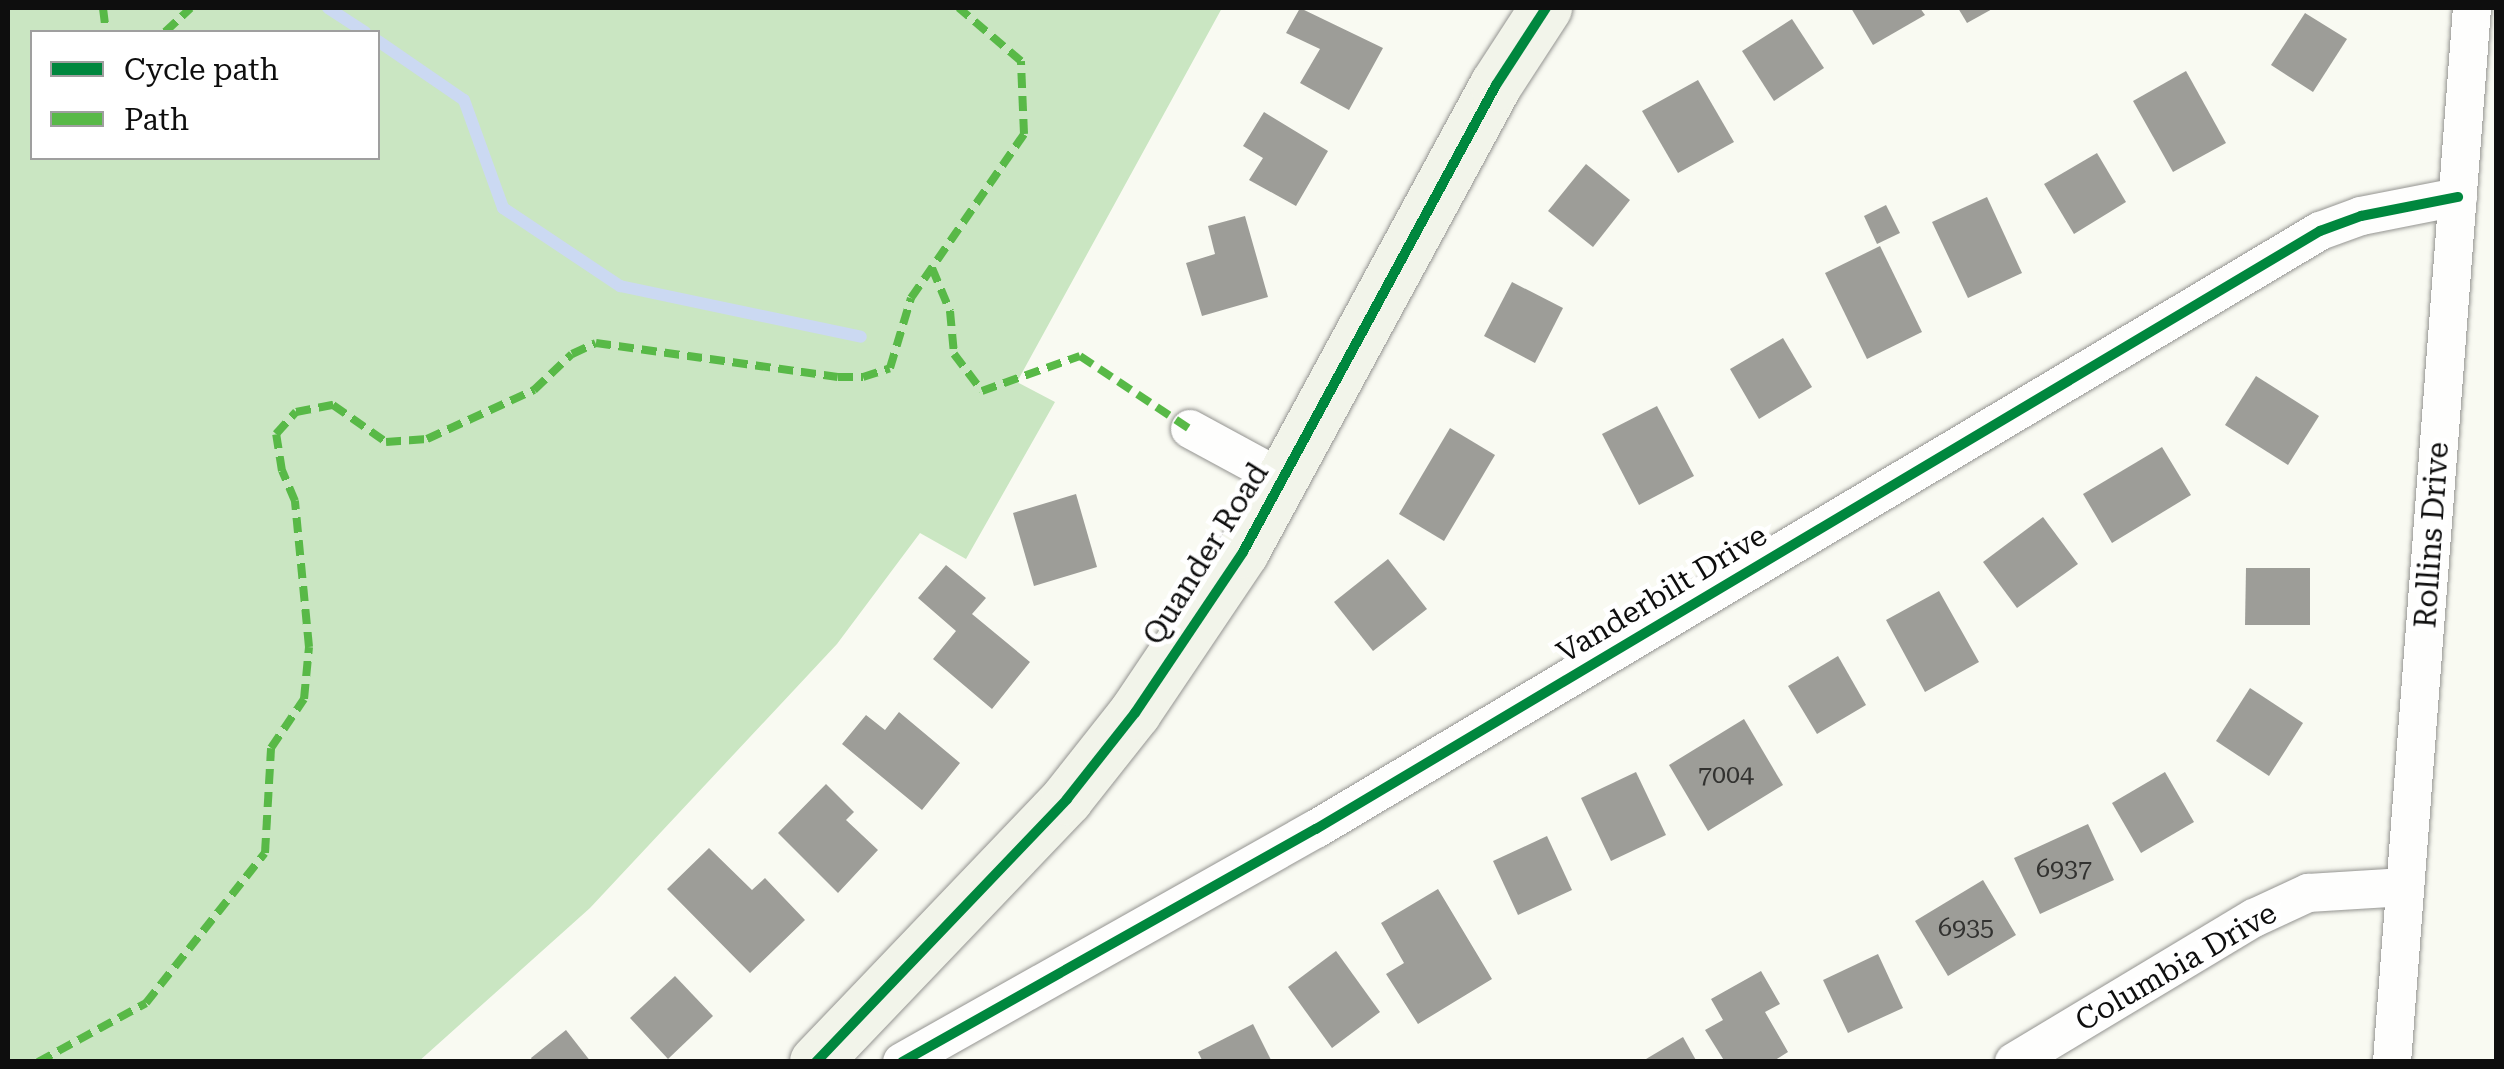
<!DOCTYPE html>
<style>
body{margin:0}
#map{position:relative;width:2504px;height:1069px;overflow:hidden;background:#f9faf2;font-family:"Roboto Serif",serif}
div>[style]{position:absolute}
.forest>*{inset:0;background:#cae6c2}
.stream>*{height:12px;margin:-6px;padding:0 6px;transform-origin:6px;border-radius:6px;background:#cbd9f2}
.building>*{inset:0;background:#9d9d98}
.roads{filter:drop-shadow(0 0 2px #949491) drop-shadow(0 0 2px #949491)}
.street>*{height:38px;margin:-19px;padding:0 19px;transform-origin:19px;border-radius:19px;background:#fefefd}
.secondary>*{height:52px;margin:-26px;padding:0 26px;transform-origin:26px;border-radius:26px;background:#f2f4ea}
.quiet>*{height:8px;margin-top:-4px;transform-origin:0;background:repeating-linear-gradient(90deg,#58b947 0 15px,transparent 0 23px)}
.cycleway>*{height:10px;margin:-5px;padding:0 5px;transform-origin:5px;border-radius:5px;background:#00873e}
span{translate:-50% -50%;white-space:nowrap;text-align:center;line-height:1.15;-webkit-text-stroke:10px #fff;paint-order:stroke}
.number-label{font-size:25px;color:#323230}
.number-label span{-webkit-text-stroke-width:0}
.street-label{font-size:30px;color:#0e0e0e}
.frame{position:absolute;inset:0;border:10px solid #0e0e0e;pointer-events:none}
.legend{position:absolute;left:30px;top:30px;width:350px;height:130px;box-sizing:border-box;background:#fff;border:2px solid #9f9f9f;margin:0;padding:12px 18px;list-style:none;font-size:30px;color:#0e0e0e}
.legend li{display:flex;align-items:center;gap:20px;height:50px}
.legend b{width:50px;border:2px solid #9f9f9f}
</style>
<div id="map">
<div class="forest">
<div style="clip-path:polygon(evenodd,8px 8px,1222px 8px,1017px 382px,1055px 402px,966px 559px,920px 533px,837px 644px,590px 908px,418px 1062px,8px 1061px,8px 8px,32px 32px,378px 32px,378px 158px,32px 158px,32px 32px)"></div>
</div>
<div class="stream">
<div style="left:328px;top:8px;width:44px;rotate:33deg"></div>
<div style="left:378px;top:41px;width:104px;rotate:34.5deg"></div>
<div style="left:464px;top:100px;width:115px;rotate:70.1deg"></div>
<div style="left:503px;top:208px;width:141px;rotate:33.7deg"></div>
<div style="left:620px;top:286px;width:246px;rotate:11.9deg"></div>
</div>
<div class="building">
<div style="clip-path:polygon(1300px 8px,1383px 48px,1349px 110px,1300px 83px,1320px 49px,1286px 33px)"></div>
<div style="clip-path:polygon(1851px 8px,1920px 8px,1925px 15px,1873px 45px)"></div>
<div style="clip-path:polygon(1958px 8px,1994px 8px,1967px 23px)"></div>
<div style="clip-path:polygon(2305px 13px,2347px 39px,2313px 92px,2271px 65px)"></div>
<div style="clip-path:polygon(1792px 19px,1824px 68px,1774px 101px,1742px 51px)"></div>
<div style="clip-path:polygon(2186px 71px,2226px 143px,2173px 172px,2133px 101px)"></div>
<div style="clip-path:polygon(1698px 80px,1734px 142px,1678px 173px,1642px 111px)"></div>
<div style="clip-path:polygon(1264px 112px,1328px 151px,1296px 206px,1249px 180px,1263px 158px,1243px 146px)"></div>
<div style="clip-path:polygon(2097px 153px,2126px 202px,2074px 234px,2044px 184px)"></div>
<div style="clip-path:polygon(1586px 164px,1630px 200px,1593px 247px,1548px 211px)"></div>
<div style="clip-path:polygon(1987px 197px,2022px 273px,1968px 298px,1932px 222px)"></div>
<div style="clip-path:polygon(1886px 205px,1900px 233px,1877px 244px,1864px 216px)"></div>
<div style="clip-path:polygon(1245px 216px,1268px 297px,1202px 316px,1186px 263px,1215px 254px,1208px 226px)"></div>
<div style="clip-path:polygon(1880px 246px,1922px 332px,1867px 359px,1825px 273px)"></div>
<div style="clip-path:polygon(1512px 282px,1563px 308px,1535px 363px,1484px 336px)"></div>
<div style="clip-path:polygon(1783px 338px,1812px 387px,1759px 419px,1730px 369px)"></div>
<div style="clip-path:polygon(2256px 376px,2319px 416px,2288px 465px,2225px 425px)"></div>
<div style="clip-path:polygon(1657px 406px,1694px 476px,1639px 505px,1602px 434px)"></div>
<div style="clip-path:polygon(1450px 428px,1495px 455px,1444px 541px,1399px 514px)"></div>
<div style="clip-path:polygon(2162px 447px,2191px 495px,2112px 543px,2083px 494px)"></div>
<div style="clip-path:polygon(1076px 494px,1097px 567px,1034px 586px,1013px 513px)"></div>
<div style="clip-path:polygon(2043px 517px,2078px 564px,2017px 608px,1983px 562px)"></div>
<div style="clip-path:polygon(1388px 559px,1427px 609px,1373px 651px,1334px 602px)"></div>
<div style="clip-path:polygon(946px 565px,986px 598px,972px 614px,1030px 662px,992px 709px,933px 659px,956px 631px,918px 598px)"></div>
<div style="clip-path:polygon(2246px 568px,2310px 568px,2310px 625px,2245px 625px)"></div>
<div style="clip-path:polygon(1939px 591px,1979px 662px,1925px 692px,1886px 620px)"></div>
<div style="clip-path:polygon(1838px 656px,1866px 705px,1817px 734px,1788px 686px)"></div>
<div style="clip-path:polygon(2250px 688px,2303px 723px,2269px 776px,2216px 741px)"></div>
<div style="clip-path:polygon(899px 712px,960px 763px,922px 810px,842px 744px,866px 715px,885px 730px)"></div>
<div style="clip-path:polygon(1744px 719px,1783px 785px,1708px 831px,1669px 765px)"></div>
<div style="clip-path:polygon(1636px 772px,1666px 835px,1611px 861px,1581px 798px)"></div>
<div style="clip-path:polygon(2165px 772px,2194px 822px,2141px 853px,2112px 803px)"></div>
<div style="clip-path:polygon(826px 784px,854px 812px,846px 820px,878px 850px,838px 893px,778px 833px)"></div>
<div style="clip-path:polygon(2088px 824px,2114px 880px,2040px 914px,2014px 858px)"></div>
<div style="clip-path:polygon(1547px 836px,1572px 890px,1518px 915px,1493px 861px)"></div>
<div style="clip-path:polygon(709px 848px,752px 890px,765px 878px,805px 920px,750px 973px,667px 889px)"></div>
<div style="clip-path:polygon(1983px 880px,2016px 935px,1948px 976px,1915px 921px)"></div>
<div style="clip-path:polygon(1438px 889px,1492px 979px,1418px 1024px,1386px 974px,1404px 963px,1381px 923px)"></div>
<div style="clip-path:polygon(1336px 951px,1380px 1012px,1332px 1048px,1288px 987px)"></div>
<div style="clip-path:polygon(1878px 954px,1903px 1008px,1848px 1033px,1823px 980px)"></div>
<div style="clip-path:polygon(1761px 971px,1780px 1004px,1765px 1012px,1788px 1052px,1772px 1062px,1725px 1062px,1705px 1030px,1723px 1020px,1711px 999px)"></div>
<div style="clip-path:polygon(675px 976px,713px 1016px,668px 1059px,630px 1018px)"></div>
<div style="clip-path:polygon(1253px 1024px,1272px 1062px,1203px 1062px,1198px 1052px)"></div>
<div style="clip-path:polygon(566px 1030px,591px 1062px,533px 1062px,531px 1058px)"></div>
<div style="clip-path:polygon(1683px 1037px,1697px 1062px,1641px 1062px)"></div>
</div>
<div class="roads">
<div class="street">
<div style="left:1190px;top:429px;width:105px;rotate:28.5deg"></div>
<div style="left:902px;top:1062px;width:475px;rotate:-29.4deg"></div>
<div style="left:1316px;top:829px;width:1169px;rotate:-30.78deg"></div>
<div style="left:2320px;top:231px;width:44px;rotate:-20.1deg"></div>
<div style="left:2361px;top:216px;width:99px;rotate:-11.1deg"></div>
<div style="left:2014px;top:1062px;width:280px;rotate:-31deg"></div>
<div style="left:2254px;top:918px;width:60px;rotate:-24.8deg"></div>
<div style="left:2308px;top:893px;width:97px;rotate:-3.5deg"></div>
<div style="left:2392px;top:1062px;width:1057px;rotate:-85.66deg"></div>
</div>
<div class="secondary">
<div style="left:816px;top:1062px;width:364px;rotate:-46.3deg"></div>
<div style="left:1067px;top:799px;width:110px;rotate:-51.7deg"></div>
<div style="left:1135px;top:713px;width:194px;rotate:-56.1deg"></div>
<div style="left:1243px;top:552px;width:531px;rotate:-61.55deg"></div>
<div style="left:1496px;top:85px;width:92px;rotate:-57deg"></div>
</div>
</div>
<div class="quiet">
<div style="left:103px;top:8px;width:24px;rotate:83deg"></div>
<div style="left:165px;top:32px;width:35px;rotate:-43deg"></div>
<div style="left:932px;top:268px;width:47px;rotate:67.3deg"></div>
<div style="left:950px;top:311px;width:43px;rotate:84.7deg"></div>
<div style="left:954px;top:354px;width:46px;rotate:52.9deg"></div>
<div style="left:982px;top:391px;width:104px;rotate:-19.7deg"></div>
<div style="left:1080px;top:356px;width:132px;rotate:33.6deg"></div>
<div style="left:38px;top:1062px;width:123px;rotate:-28.6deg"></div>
<div style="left:146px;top:1003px;width:191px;rotate:-51.6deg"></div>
<div style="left:265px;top:853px;width:105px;rotate:-86.7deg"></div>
<div style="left:271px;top:748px;width:59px;rotate:-56deg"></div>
<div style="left:304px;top:699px;width:52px;rotate:-84.5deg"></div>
<div style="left:309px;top:647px;width:147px;rotate:-95.5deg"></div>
<div style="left:295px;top:501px;width:33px;rotate:-113deg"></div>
<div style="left:282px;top:471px;width:37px;rotate:-99deg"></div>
<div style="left:276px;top:434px;width:30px;rotate:-48deg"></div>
<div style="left:296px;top:412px;width:38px;rotate:-11deg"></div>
<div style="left:333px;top:405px;width:65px;rotate:34.9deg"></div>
<div style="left:386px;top:442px;width:41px;rotate:-4.2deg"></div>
<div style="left:427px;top:439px;width:118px;rotate:-24.6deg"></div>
<div style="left:534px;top:390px;width:52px;rotate:-43.5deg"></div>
<div style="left:572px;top:354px;width:26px;rotate:-25deg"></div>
<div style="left:596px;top:343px;width:244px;rotate:8deg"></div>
<div style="left:838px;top:377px;width:25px"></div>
<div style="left:863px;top:377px;width:28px;rotate:-18deg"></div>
<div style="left:890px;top:368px;width:73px;rotate:-73.3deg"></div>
<div style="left:911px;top:298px;width:199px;rotate:-55.4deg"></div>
<div style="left:1024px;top:134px;width:73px;rotate:-92.4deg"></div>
<div style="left:1021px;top:61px;width:82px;rotate:-139.5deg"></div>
</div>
<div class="cycleway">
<div style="left:816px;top:1062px;width:364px;rotate:-46.3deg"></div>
<div style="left:1067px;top:799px;width:110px;rotate:-51.7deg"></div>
<div style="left:1135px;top:713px;width:194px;rotate:-56.1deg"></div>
<div style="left:1243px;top:552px;width:531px;rotate:-61.55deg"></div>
<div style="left:1496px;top:85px;width:92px;rotate:-57deg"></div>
<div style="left:902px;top:1062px;width:475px;rotate:-29.4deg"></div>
<div style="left:1316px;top:829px;width:1169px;rotate:-30.78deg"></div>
<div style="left:2320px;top:231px;width:44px;rotate:-20.1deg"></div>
<div style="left:2361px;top:216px;width:99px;rotate:-11.1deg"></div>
</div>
<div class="number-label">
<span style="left:1726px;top:775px">7004</span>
<span style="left:2064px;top:869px">6937</span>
<span style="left:1966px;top:928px">6935</span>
</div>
<div class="street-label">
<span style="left:2432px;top:535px;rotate:-86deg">Rollins Drive</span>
<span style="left:1206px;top:554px;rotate:-58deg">Quander Road</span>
<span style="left:1662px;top:594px;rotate:-31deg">Vanderbilt Drive</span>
<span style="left:2176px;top:967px;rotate:-30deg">Columbia Drive</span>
</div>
<div class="frame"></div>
<ul class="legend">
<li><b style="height:12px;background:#00873e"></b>Cycle path</li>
<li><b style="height:12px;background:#58b947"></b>Path</li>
</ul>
</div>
